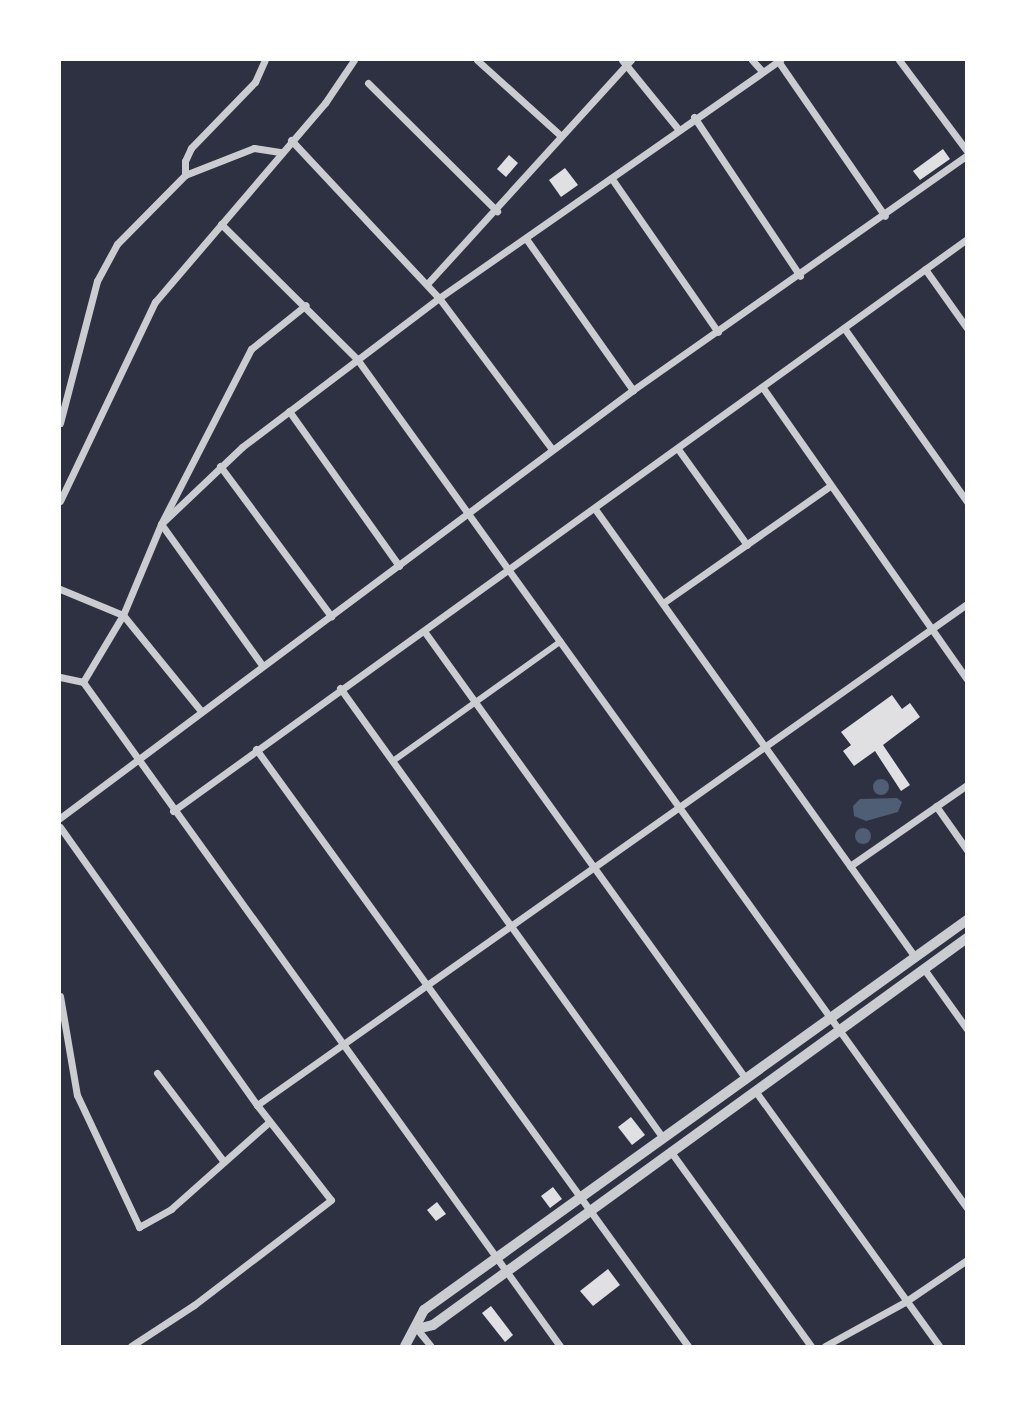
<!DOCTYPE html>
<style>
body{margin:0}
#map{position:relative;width:1026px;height:1406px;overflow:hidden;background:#2d3142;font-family:"IBM Plex Sans",sans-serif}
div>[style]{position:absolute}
.water>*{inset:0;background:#4f5d75}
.round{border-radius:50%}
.building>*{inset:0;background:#e0e0e3}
.pedestrian>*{height:6px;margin:-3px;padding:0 3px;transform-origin:3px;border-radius:3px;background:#caccd0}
.minor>*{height:7px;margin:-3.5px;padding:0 3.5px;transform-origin:3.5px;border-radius:3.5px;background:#caccd0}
.tertiary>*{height:10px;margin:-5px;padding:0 5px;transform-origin:5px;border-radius:5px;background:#caccd0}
span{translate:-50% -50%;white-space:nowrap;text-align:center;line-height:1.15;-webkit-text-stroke:6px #fff;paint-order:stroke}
.frame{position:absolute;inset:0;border:61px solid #fff;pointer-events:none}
</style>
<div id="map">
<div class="water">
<div class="round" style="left:873px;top:779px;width:16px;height:16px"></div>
<div style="clip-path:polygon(897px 798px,902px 802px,898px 812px,866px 821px,854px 816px,853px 806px,860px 799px)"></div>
<div class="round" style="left:855px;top:828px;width:16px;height:16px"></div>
</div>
<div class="building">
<div style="clip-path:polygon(943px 149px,950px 159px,920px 180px,913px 171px)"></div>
<div style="clip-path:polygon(509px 155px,518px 163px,506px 177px,497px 169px)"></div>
<div style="clip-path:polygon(565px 168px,578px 185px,561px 197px,549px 180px)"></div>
<div style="clip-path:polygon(892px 695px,902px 709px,910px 703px,920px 717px,883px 745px,910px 785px,901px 791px,875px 751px,854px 766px,843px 751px,851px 745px,841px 732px)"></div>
<div style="clip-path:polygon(631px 1117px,645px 1135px,632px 1145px,618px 1127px)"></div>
<div style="clip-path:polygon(553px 1187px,562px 1199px,550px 1208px,541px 1196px)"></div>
<div style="clip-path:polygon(437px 1202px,446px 1214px,436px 1221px,427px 1210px)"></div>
<div style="clip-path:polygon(608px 1269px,620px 1285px,593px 1306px,580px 1291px)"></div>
<div style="clip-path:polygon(491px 1306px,513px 1335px,505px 1342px,482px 1313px)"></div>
</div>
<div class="pedestrian">
<div style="left:393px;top:761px;width:206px;rotate:-35.5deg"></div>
</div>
<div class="minor">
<div style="left:477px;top:60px;width:112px;rotate:42.1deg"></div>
<div style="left:622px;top:60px;width:89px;rotate:50.9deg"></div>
<div style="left:752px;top:60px;width:13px;rotate:48deg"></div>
<div style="left:899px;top:60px;width:114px;rotate:53.2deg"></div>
<div style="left:778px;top:61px;width:188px;rotate:55.4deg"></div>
<div style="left:368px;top:83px;width:182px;rotate:44.8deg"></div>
<div style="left:694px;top:117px;width:191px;rotate:56.3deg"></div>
<div style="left:291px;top:140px;width:216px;rotate:46.9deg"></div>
<div style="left:439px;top:298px;width:189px;rotate:53.2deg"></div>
<div style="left:185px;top:175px;width:14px;rotate:-90deg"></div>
<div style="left:185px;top:161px;width:14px;rotate:-65deg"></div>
<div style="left:191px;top:148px;width:92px;rotate:-45.9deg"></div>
<div style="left:255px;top:82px;width:24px;rotate:-66deg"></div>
<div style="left:612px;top:179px;width:186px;rotate:55.3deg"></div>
<div style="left:221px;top:224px;width:192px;rotate:44.8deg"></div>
<div style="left:357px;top:359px;width:1045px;rotate:54.3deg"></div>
<div style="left:527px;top:240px;width:184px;rotate:54.8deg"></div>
<div style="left:925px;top:269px;width:72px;rotate:54.6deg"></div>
<div style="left:427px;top:284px;width:303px;rotate:-47.7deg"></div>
<div style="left:844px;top:328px;width:213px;rotate:54.7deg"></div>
<div style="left:763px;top:388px;width:355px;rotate:55deg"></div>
<div style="left:289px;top:411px;width:190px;rotate:54.6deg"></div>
<div style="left:60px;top:423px;width:147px;rotate:-75.4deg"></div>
<div style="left:97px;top:281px;width:42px;rotate:-61.6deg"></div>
<div style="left:117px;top:244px;width:97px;rotate:-45.4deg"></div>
<div style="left:185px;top:175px;width:74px;rotate:-21.4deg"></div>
<div style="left:254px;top:148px;width:26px;rotate:9deg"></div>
<div style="left:678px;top:449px;width:118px;rotate:54.3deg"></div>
<div style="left:220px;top:466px;width:187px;rotate:53.5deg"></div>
<div style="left:60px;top:501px;width:221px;rotate:-64.5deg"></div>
<div style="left:155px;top:302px;width:262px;rotate:-49.5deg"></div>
<div style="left:325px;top:103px;width:52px;rotate:-56deg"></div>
<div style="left:595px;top:509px;width:551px;rotate:54.46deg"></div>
<div style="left:60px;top:589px;width:68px;rotate:22.4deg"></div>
<div style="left:123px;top:615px;width:124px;rotate:50.9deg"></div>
<div style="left:663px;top:603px;width:204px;rotate:-35deg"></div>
<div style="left:424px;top:631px;width:552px;rotate:54.29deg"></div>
<div style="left:262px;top:665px;width:173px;rotate:-125.6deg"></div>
<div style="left:161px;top:524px;width:197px;rotate:-62.8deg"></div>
<div style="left:251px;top:349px;width:70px;rotate:-38.7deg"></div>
<div style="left:60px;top:677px;width:24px;rotate:12deg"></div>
<div style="left:83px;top:682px;width:818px;rotate:54.31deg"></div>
<div style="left:83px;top:682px;width:78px;rotate:-59.2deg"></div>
<div style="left:123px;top:615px;width:99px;rotate:-67.3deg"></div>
<div style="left:161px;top:524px;width:112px;rotate:-43.5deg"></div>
<div style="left:242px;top:447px;width:247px;rotate:-37.1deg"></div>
<div style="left:439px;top:298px;width:416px;rotate:-34.9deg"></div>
<div style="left:340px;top:688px;width:554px;rotate:54.33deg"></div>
<div style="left:256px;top:749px;width:737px;rotate:54.11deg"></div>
<div style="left:936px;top:806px;width:54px;rotate:54.8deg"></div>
<div style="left:173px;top:811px;width:979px;rotate:-35.77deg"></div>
<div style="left:60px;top:818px;width:715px;rotate:-36.76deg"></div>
<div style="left:633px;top:390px;width:408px;rotate:-35.1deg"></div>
<div style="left:60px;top:827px;width:341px;rotate:54.7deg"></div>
<div style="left:257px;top:1105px;width:120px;rotate:52.1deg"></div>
<div style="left:331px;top:1200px;width:173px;rotate:142.5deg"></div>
<div style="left:194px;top:1305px;width:75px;rotate:146.9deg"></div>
<div style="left:850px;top:866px;width:142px;rotate:-34.7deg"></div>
<div style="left:924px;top:969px;width:74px;rotate:54.4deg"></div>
<div style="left:60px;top:996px;width:100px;rotate:80.3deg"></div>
<div style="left:77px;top:1095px;width:146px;rotate:64.8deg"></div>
<div style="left:139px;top:1227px;width:37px;rotate:-29deg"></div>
<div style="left:171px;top:1209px;width:131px;rotate:-41.6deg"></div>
<div style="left:157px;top:1073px;width:111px;rotate:53deg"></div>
<div style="left:756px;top:1092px;width:313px;rotate:54.2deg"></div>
<div style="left:257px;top:1105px;width:869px;rotate:-35.21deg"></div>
<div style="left:671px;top:1152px;width:239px;rotate:54.2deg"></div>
<div style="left:417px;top:1329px;width:22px;rotate:51deg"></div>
<div style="left:825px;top:1346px;width:91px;rotate:-28.8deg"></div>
<div style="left:905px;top:1302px;width:75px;rotate:-34.1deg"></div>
</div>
<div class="tertiary">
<div style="left:417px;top:1329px;width:16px;rotate:-14deg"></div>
<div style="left:433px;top:1325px;width:659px;rotate:-35.93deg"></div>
<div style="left:405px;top:1346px;width:41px;rotate:-62.2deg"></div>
<div style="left:424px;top:1310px;width:669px;rotate:-35.69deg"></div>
</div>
<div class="frame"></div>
</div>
